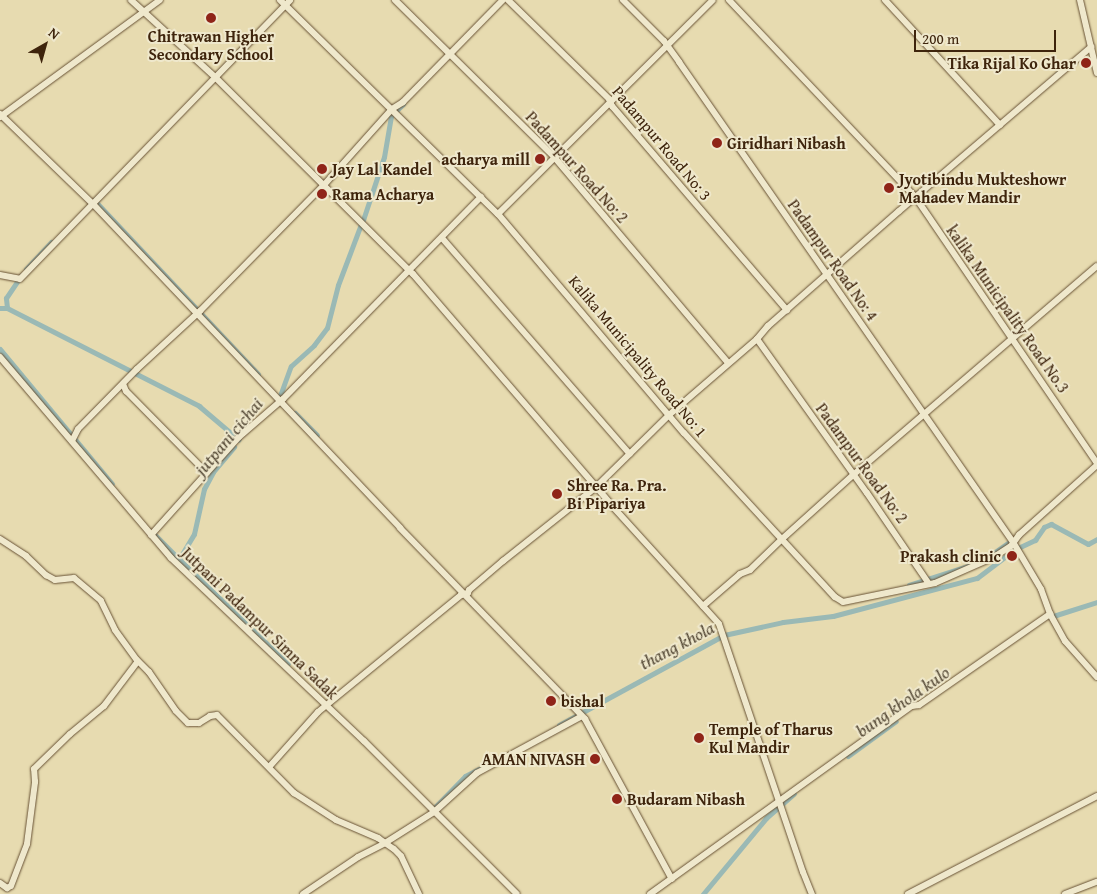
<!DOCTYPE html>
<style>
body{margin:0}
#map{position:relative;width:1097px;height:894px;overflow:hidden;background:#e7dbb0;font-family:"Gentium Book Plus",serif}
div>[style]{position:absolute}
.stream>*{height:1px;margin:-0.5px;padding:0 0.5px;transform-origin:0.5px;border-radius:0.5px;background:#9ab9b5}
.canal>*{height:5px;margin:-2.5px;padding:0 2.5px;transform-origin:2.5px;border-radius:2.5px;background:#9ab9b5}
.roads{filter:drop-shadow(0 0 1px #685235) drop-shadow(0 0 1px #685235)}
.minor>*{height:6px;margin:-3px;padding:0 3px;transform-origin:3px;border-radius:3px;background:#efe8cc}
.dots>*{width:14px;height:14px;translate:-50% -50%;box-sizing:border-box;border:2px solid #efe8cc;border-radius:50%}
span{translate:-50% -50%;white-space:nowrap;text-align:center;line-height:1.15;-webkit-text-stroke:4px #efe8cc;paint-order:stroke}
.poi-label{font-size:16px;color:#3e240c;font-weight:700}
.right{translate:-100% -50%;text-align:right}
.left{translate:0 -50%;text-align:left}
.street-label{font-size:16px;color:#3e240c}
.water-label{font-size:18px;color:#554936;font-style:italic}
.north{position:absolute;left:20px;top:20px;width:50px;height:50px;-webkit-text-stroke:4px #efe8cc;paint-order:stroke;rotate:38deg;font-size:14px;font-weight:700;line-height:20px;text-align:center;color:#3e240c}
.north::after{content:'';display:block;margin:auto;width:18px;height:22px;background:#3e240c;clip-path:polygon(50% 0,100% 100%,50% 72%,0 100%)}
.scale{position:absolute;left:914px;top:30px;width:142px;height:22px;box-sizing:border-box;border:2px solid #3e240c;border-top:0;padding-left:6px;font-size:15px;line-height:18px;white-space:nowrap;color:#3e240c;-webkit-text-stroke:4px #efe8cc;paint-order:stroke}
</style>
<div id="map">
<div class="stream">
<div style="left:1055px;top:73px;width:21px;rotate:-39deg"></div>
</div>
<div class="canal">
<div style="left:94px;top:200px;width:239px;rotate:46.7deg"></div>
<div style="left:363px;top:220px;width:66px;rotate:-71.6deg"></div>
<div style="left:384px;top:157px;width:42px;rotate:-80.3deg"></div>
<div style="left:391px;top:116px;width:17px;rotate:-45deg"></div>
<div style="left:26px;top:269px;width:37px;rotate:-47deg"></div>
<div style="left:0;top:308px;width:7px"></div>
<div style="left:7px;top:308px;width:10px;rotate:-96deg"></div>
<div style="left:6px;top:298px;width:27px;rotate:-56deg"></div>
<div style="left:7px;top:308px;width:216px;rotate:27deg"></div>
<div style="left:199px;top:406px;width:52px;rotate:40.4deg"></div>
<div style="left:0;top:349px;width:175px;rotate:50.3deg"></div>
<div style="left:278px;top:401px;width:37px;rotate:-70deg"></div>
<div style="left:291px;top:366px;width:31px;rotate:-42deg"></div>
<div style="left:314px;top:345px;width:21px;rotate:-53deg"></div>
<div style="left:327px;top:328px;width:44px;rotate:-75.7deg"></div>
<div style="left:338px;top:285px;width:65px;rotate:-69.3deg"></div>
<div style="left:295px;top:413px;width:31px;rotate:45deg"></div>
<div style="left:153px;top:533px;width:37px;rotate:45deg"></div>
<div style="left:179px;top:559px;width:29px;rotate:-59deg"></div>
<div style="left:194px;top:534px;width:46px;rotate:-77.5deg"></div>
<div style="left:204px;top:489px;width:19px;rotate:-62deg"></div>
<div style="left:213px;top:472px;width:33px;rotate:-50deg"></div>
<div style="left:1020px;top:547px;width:17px;rotate:-25deg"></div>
<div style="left:1035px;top:540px;width:16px;rotate:-55deg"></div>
<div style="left:1044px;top:527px;width:8px;rotate:-23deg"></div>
<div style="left:1051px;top:524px;width:42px;rotate:28.4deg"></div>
<div style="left:1088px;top:544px;width:10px;rotate:-29deg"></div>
<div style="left:179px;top:559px;width:151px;rotate:43.9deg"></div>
<div style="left:985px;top:559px;width:32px;rotate:-35deg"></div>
<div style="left:909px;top:585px;width:62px;rotate:-17.9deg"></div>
<div style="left:1050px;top:617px;width:49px;rotate:-17.7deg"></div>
<div style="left:559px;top:725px;width:188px;rotate:-28.6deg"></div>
<div style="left:724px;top:635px;width:60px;rotate:-12.4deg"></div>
<div style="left:783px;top:622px;width:50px;rotate:-6.8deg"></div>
<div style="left:833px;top:616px;width:149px;rotate:-14.8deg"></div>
<div style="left:977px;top:578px;width:48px;rotate:-37.3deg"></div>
<div style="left:848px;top:756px;width:59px;rotate:-36.1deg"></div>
<div style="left:435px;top:807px;width:43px;rotate:-45.9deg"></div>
<div style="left:465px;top:776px;width:16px;rotate:-27deg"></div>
<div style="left:703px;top:894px;width:99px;rotate:-50.3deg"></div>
<div style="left:766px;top:818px;width:37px;rotate:-41deg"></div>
</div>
<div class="roads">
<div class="minor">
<div style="left:131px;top:0;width:115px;rotate:42.5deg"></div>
<div style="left:216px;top:78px;width:278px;rotate:44.9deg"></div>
<div style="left:413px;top:274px;width:308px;rotate:49.3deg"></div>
<div style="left:614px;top:508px;width:156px;rotate:47.8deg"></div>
<div style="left:719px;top:624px;width:262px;rotate:71.3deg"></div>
<div style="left:803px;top:872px;width:24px;rotate:68deg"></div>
<div style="left:280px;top:0;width:305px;rotate:44.5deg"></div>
<div style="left:498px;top:214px;width:287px;rotate:49.7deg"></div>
<div style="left:684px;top:433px;width:223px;rotate:47.4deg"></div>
<div style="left:835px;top:597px;width:9px;rotate:32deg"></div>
<div style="left:843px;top:602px;width:94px;rotate:-11.7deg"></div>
<div style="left:935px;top:583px;width:64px;rotate:-23.8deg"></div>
<div style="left:994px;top:557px;width:20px;rotate:-33deg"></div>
<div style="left:1011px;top:546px;width:14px;rotate:-54deg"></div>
<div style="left:1019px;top:535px;width:105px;rotate:-41.9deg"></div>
<div style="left:395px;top:0;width:225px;rotate:44.6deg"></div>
<div style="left:555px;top:158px;width:268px;rotate:49.8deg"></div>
<div style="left:508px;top:0;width:141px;rotate:44.4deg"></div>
<div style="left:609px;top:99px;width:8px;rotate:67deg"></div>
<div style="left:612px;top:106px;width:269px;rotate:49.4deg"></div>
<div style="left:623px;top:0;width:58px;rotate:45deg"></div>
<div style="left:664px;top:41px;width:26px;rotate:54deg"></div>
<div style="left:679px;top:62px;width:585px;rotate:55.17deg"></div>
<div style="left:1013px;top:542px;width:55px;rotate:59.2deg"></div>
<div style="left:1041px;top:589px;width:27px;rotate:70deg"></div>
<div style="left:1050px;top:614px;width:31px;rotate:61deg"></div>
<div style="left:1065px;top:641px;width:48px;rotate:48.4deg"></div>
<div style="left:729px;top:0;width:272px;rotate:46.6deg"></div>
<div style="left:916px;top:198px;width:321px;rotate:55.7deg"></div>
<div style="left:885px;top:0;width:170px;rotate:47.4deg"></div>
<div style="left:1080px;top:0;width:75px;rotate:76.9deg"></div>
<div style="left:0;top:114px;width:131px;rotate:44.1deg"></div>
<div style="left:94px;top:205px;width:445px;rotate:46.5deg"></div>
<div style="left:400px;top:528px;width:266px;rotate:45.9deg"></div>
<div style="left:585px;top:719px;width:182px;rotate:61.5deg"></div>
<div style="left:0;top:117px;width:198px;rotate:-36.2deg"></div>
<div style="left:498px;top:214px;width:303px;rotate:-44.9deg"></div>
<div style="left:442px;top:238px;width:286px;rotate:49deg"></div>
<div style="left:0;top:275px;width:20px;rotate:11deg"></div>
<div style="left:20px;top:279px;width:388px;rotate:-45.9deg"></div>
<div style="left:757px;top:339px;width:189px;rotate:54.5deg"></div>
<div style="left:867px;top:493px;width:110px;rotate:55.7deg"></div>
<div style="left:0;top:357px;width:264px;rotate:49.6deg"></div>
<div style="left:171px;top:558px;width:266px;rotate:43.5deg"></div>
<div style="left:364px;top:741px;width:216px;rotate:45deg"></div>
<div style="left:123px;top:384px;width:8px;rotate:67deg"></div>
<div style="left:126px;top:391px;width:115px;rotate:45.4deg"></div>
<div style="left:72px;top:441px;width:13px;rotate:-63deg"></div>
<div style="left:78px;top:429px;width:84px;rotate:-45.5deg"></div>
<div style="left:137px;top:369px;width:86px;rotate:-42.6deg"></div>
<div style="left:200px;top:311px;width:177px;rotate:-45.5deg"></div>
<div style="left:324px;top:185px;width:102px;rotate:-48.2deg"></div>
<div style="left:392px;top:109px;width:13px;rotate:-32deg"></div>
<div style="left:403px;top:102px;width:143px;rotate:-45.6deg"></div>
<div style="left:151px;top:535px;width:132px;rotate:-48.1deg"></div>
<div style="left:239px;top:437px;width:58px;rotate:-40.8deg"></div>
<div style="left:283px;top:399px;width:283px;rotate:-45.6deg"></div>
<div style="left:0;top:539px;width:31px;rotate:33deg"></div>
<div style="left:26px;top:556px;width:28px;rotate:44deg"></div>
<div style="left:46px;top:575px;width:10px;rotate:29deg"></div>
<div style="left:55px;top:580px;width:19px;rotate:-6deg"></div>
<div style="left:74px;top:578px;width:35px;rotate:40deg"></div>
<div style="left:101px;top:601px;width:32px;rotate:64deg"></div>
<div style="left:115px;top:630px;width:37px;rotate:54deg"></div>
<div style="left:137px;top:660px;width:17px;rotate:45deg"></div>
<div style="left:149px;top:672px;width:47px;rotate:55.3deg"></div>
<div style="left:176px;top:711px;width:17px;rotate:45deg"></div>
<div style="left:188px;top:723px;width:11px"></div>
<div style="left:199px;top:723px;width:13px;rotate:-32deg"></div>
<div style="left:210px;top:716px;width:7px;rotate:-8deg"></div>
<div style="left:217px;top:715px;width:110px;rotate:45.4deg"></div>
<div style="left:294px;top:793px;width:50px;rotate:32.7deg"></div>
<div style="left:336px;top:820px;width:46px;rotate:23.2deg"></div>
<div style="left:378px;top:838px;width:19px;rotate:35deg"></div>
<div style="left:394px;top:849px;width:10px;rotate:45deg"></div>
<div style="left:401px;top:856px;width:42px;rotate:64.7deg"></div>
<div style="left:703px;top:606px;width:49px;rotate:-40.9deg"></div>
<div style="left:740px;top:574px;width:11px;rotate:-22deg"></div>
<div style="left:750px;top:570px;width:45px;rotate:-44.1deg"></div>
<div style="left:782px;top:539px;width:96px;rotate:-42deg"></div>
<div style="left:853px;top:475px;width:321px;rotate:-40.6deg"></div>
<div style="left:270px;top:766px;width:72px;rotate:-48.4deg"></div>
<div style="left:318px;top:712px;width:185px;rotate:-39.3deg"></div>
<div style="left:461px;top:595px;width:7px;rotate:-16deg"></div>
<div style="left:468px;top:593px;width:3px;rotate:-72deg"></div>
<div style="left:469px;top:590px;width:45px;rotate:-40.5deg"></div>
<div style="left:503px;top:561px;width:119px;rotate:-38.5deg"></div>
<div style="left:596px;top:487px;width:103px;rotate:-44.6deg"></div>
<div style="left:669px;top:415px;width:116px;rotate:-40.8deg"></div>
<div style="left:757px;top:339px;width:17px;rotate:-50deg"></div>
<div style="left:768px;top:326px;width:174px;rotate:-41.3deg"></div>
<div style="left:899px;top:211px;width:253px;rotate:-40.5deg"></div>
<div style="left:0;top:883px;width:9px;rotate:36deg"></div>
<div style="left:7px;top:888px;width:4px;rotate:-27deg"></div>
<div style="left:11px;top:886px;width:45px;rotate:-69.1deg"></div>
<div style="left:27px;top:844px;width:63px;rotate:-82.6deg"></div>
<div style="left:35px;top:782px;width:13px;rotate:-94deg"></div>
<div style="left:34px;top:769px;width:50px;rotate:-44.2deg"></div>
<div style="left:70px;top:734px;width:44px;rotate:-39.5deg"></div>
<div style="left:104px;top:706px;width:56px;rotate:-52.9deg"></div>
<div style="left:303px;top:894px;width:66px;rotate:-33.9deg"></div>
<div style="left:358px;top:857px;width:30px;rotate:-27deg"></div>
<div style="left:385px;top:843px;width:58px;rotate:-32.3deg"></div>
<div style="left:434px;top:812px;width:58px;rotate:-42.2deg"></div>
<div style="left:477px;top:773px;width:119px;rotate:-28.5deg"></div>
<div style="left:650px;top:894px;width:322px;rotate:-35.7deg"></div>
<div style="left:912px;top:706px;width:7px;rotate:-8deg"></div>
<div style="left:919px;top:705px;width:160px;rotate:-34.8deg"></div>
<div style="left:908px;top:894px;width:213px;rotate:-27.4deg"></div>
<div style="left:1065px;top:894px;width:34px;rotate:-21deg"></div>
</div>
</div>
<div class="dots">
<div style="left:211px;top:18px;background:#8f2418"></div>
<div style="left:1086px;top:63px;background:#8f2418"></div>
<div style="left:717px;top:143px;background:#8f2418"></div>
<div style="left:540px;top:159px;background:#8f2418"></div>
<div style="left:322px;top:169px;background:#8f2418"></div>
<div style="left:889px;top:188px;background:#8f2418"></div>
<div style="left:322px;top:194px;background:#8f2418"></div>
<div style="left:557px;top:494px;background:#8f2418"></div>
<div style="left:1012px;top:556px;background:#8f2418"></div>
<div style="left:551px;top:701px;background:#8f2418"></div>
<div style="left:699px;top:738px;background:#8f2418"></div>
<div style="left:595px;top:759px;background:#8f2418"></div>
<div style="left:617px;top:799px;background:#8f2418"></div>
</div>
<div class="poi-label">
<span style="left:211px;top:45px">Chitrawan Higher<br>Secondary School</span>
<span class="right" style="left:1076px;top:63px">Tika Rijal Ko Ghar</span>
<span class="left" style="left:727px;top:143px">Giridhari Nibash</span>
<span class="right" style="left:530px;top:159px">acharya mill</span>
<span class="left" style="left:332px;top:169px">Jay Lal Kandel</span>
<span class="left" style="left:899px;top:188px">Jyotibindu Mukteshowr<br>Mahadev Mandir</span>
<span class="left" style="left:332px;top:194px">Rama Acharya</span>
<span class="left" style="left:567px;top:494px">Shree Ra. Pra.<br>Bi Pipariya</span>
<span class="right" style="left:1001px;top:556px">Prakash clinic</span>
<span class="left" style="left:561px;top:701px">bishal</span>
<span class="left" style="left:709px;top:738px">Temple of Tharus<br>Kul Mandir</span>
<span class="right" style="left:585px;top:759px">AMAN NIVASH</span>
<span class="left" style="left:627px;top:799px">Budaram Nibash</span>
</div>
<div class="street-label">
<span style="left:662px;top:143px;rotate:50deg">Padampur Road No: 3</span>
<span style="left:577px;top:167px;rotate:48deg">Padampur Road No: 2</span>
<span style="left:833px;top:260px;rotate:55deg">Padampur Road No: 4</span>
<span style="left:1008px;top:309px;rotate:55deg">kalika Municipality Road No.3</span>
<span style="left:638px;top:356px;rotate:50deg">Kalika Municipality Road No: 1</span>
<span style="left:862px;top:463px;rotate:54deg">Padampur Road No: 2</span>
<span style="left:260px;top:623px;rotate:44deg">Jutpani Padampur Simna Sadak</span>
</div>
<div class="water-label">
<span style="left:229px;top:437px;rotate:-50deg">jutpani cichai</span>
<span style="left:677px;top:646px;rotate:-28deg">thang khola</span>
<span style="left:903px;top:702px;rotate:-35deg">bung khola kulo</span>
</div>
<div class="north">N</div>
<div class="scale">200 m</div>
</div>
